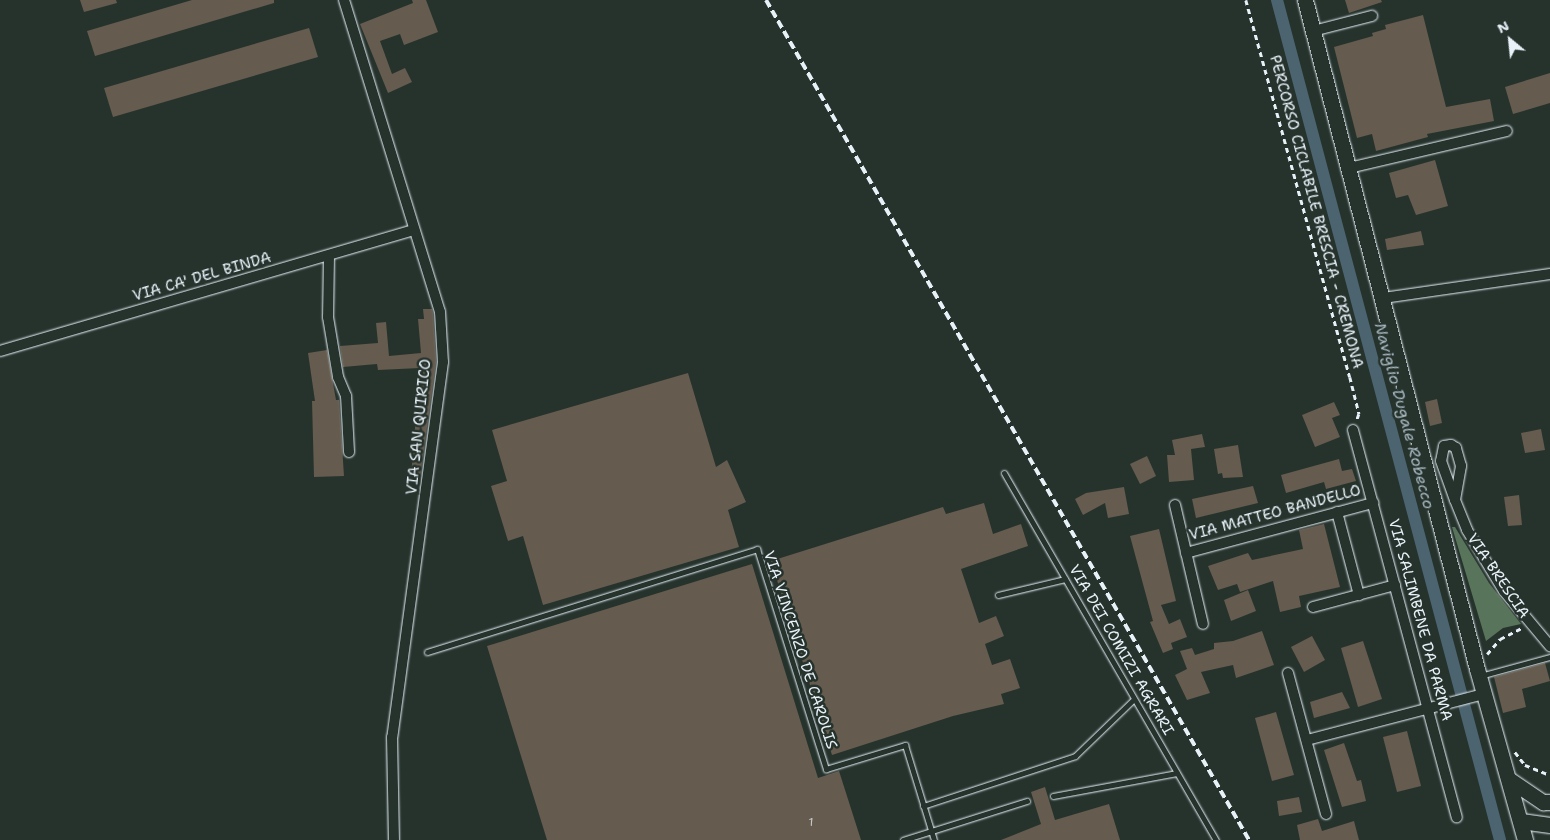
<!DOCTYPE html>
<style>
body{margin:0}
#map{position:relative;width:1550px;height:840px;overflow:hidden;background:#26332d;font-family:"Shantell Sans",sans-serif}
div>[style]{position:absolute}
.green>*{inset:0;background:#58745a}
.canal>*{height:12px;margin:-6px;padding:0 6px;transform-origin:6px;border-radius:6px;background:#4b646f}
.building>*{inset:0;background:#655b4e}
.path>*{height:2.5px;margin-top:-1.25px;transform-origin:0;background:repeating-linear-gradient(90deg,#e8f1f8 0 5px,transparent 0 9px)}
.roads{filter:drop-shadow(0 0 1px #e8f1f8) drop-shadow(0 0 1px #e8f1f8)}
.lane>*{height:5px;margin:-2.5px;padding:0 2.5px;transform-origin:2.5px;border-radius:2.5px;background:#26332d}
.street>*{height:10px;margin:-5px;padding:0 5px;transform-origin:5px;border-radius:5px;background:#26332d}
.primary>*{height:15px;margin:-7.5px;padding:0 7.5px;transform-origin:7.5px;border-radius:7.5px;background:#26332d}
.rail>*{height:4px;margin-top:-2px;transform-origin:0;background:repeating-linear-gradient(90deg,#e8f1f8 0 8px,transparent 0 12px)}
span{translate:-50% -50%;white-space:nowrap;text-align:center;line-height:1.15;-webkit-text-stroke:5px #26332d;paint-order:stroke}
.number-label{font-size:12px;color:#c7ccce}
.number-label span{-webkit-text-stroke-width:0}
.street-label{font-size:15px;color:#e8f1f8}
.water-label{font-size:16px;color:#a9b9c1;font-style:italic}
.north{position:absolute;left:1485px;top:15px;width:50px;height:50px;-webkit-text-stroke:4px #26332d;paint-order:stroke;rotate:332deg;font-size:14px;font-weight:700;line-height:20px;text-align:center;color:#e8f1f8}
.north::after{content:'';display:block;margin:auto;width:18px;height:22px;background:#e8f1f8;clip-path:polygon(50% 0,100% 100%,50% 72%,0 100%)}
</style>
<div id="map">
<div class="green">
<div style="clip-path:polygon(1452px 527px,1455px 527px,1489px 583px,1521px 624px,1503px 628px,1486px 641px)"></div>
</div>
<div class="canal">
<div style="left:1277px;top:0;width:869px;rotate:75.13deg"></div>
</div>
<div class="building">
<div style="clip-path:polygon(80px 0,116px 0,117px 3px,84px 12px)"></div>
<div style="clip-path:polygon(192px 0,274px 0,274px 3px,95px 56px,87px 31px)"></div>
<div style="clip-path:polygon(412px 0,426px 0,438px 32px,404px 45px,400px 34px,380px 41px,392px 74px,405px 68px,412px 82px,388px 93px,360px 24px,413px 3px)"></div>
<div style="clip-path:polygon(1345px 0,1381px 0,1382px 2px,1349px 13px)"></div>
<div style="clip-path:polygon(1423px 15px,1446px 107px,1490px 99px,1494px 121px,1427px 134px,1428px 137px,1376px 151px,1372px 134px,1357px 138px,1334px 47px,1373px 36px,1372px 33px,1386px 29px,1385px 25px)"></div>
<div style="clip-path:polygon(309px 28px,318px 57px,113px 117px,104px 88px)"></div>
<div style="clip-path:polygon(1550px 73px,1550px 103px,1513px 114px,1505px 87px)"></div>
<div style="clip-path:polygon(1435px 160px,1448px 206px,1416px 215px,1408px 195px,1396px 198px,1389px 173px)"></div>
<div style="clip-path:polygon(1421px 231px,1424px 245px,1387px 250px,1385px 239px)"></div>
<div style="clip-path:polygon(423px 309px,432px 309px,433px 313px,436px 362px,420px 477px,411px 476px,420px 368px,378px 370px,377px 364px,343px 367px,340px 346px,378px 343px,376px 323px,386px 322px,389px 356px,421px 353px,418px 319px,424px 319px)"></div>
<div style="clip-path:polygon(327px 350px,336px 400px,339px 400px,344px 476px,314px 477px,312px 401px,315px 401px,308px 353px)"></div>
<div style="clip-path:polygon(688px 373px,716px 467px,727px 460px,746px 502px,728px 510px,739px 547px,543px 605px,523px 536px,508px 541px,491px 486px,507px 481px,492px 430px)"></div>
<div style="clip-path:polygon(1437px 399px,1442px 423px,1430px 426px,1425px 402px)"></div>
<div style="clip-path:polygon(1334px 402px,1340px 415px,1332px 418px,1340px 437px,1315px 447px,1302px 415px)"></div>
<div style="clip-path:polygon(1541px 429px,1545px 450px,1525px 453px,1521px 433px)"></div>
<div style="clip-path:polygon(1202px 434px,1205px 447px,1191px 449px,1194px 480px,1169px 482px,1167px 455px,1175px 455px,1172px 440px)"></div>
<div style="clip-path:polygon(1238px 445px,1243px 477px,1223px 478px,1222px 473px,1218px 474px,1214px 449px)"></div>
<div style="clip-path:polygon(1147px 456px,1156px 476px,1140px 484px,1130px 464px)"></div>
<div style="clip-path:polygon(1339px 459px,1342px 471px,1352px 469px,1356px 481px,1326px 489px,1324px 482px,1286px 493px,1281px 475px)"></div>
<div style="clip-path:polygon(1253px 486px,1258px 503px,1196px 518px,1192px 499px)"></div>
<div style="clip-path:polygon(1124px 487px,1129px 514px,1108px 518px,1105px 503px,1083px 515px,1075px 499px,1086px 493px)"></div>
<div style="clip-path:polygon(1519px 495px,1522px 525px,1508px 526px,1504px 497px)"></div>
<div style="clip-path:polygon(984px 503px,993px 534px,1021px 524px,1028px 546px,961px 569px,979px 623px,996px 616px,1004px 636px,985px 644px,992px 665px,1010px 659px,1020px 688px,1001px 694px,1004px 704px,953px 716px,832px 755px,771px 561px,943px 507px,946px 514px)"></div>
<div style="clip-path:polygon(1324px 524px,1340px 587px,1299px 596px,1301px 607px,1280px 612px,1273px 581px,1240px 592px,1237px 584px,1218px 590px,1208px 566px,1248px 553px,1252px 560px,1303px 549px,1299px 530px)"></div>
<div style="clip-path:polygon(1159px 529px,1176px 601px,1161px 605px,1169px 624px,1180px 619px,1187px 637px,1171px 643px,1173px 649px,1163px 653px,1150px 622px,1153px 621px,1130px 536px)"></div>
<div style="clip-path:polygon(752px 564px,818px 778px,839px 771px,861px 840px,547px 840px,487px 646px)"></div>
<div style="clip-path:polygon(1248px 590px,1256px 611px,1231px 621px,1224px 600px)"></div>
<div style="clip-path:polygon(1262px 631px,1274px 665px,1236px 678px,1233px 665px,1201px 672px,1210px 693px,1187px 700px,1175px 675px,1187px 669px,1180px 651px,1192px 648px,1195px 655px,1214px 649px,1214px 643px,1233px 641px)"></div>
<div style="clip-path:polygon(1312px 636px,1325px 660px,1304px 672px,1291px 647px)"></div>
<div style="clip-path:polygon(1363px 641px,1382px 699px,1358px 707px,1341px 648px)"></div>
<div style="clip-path:polygon(1545px 663px,1550px 681px,1522px 689px,1526px 707px,1503px 713px,1494px 677px)"></div>
<div style="clip-path:polygon(1342px 692px,1350px 708px,1314px 718px,1310px 702px)"></div>
<div style="clip-path:polygon(1276px 712px,1294px 775px,1272px 781px,1255px 718px)"></div>
<div style="clip-path:polygon(1407px 731px,1421px 786px,1397px 792px,1383px 737px)"></div>
<div style="clip-path:polygon(1344px 743px,1357px 781px,1361px 780px,1366px 801px,1342px 807px,1324px 750px)"></div>
<div style="clip-path:polygon(1045px 787px,1055px 820px,1109px 804px,1120px 840px,1001px 840px,1041px 824px,1031px 792px)"></div>
<div style="clip-path:polygon(1299px 797px,1302px 812px,1279px 816px,1277px 801px)"></div>
<div style="clip-path:polygon(1318px 819px,1322px 831px,1354px 821px,1359px 840px,1300px 840px,1297px 825px)"></div>
</div>
<div class="path">
<div style="left:1246px;top:0;width:391px;rotate:74.6deg"></div>
<div style="left:1350px;top:377px;width:38px;rotate:76deg"></div>
<div style="left:1359px;top:414px;width:6px;rotate:108deg"></div>
<div style="left:1487px;top:654px;width:20px;rotate:-49deg"></div>
<div style="left:1500px;top:639px;width:25px;rotate:-27deg"></div>
<div style="left:1515px;top:752px;width:16px;rotate:52deg"></div>
<div style="left:1525px;top:765px;width:27px;rotate:22deg"></div>
</div>
<div class="roads">
<div class="lane">
<div style="left:1004px;top:473px;width:424px;rotate:60deg"></div>
<div style="left:998px;top:595px;width:69px;rotate:-13.4deg"></div>
<div style="left:427px;top:652px;width:346px;rotate:-17.3deg"></div>
<div style="left:757px;top:549px;width:231px;rotate:72.6deg"></div>
<div style="left:826px;top:769px;width:83px;rotate:-16.9deg"></div>
<div style="left:905px;top:745px;width:99px;rotate:73deg"></div>
<div style="left:1480px;top:676px;width:73px;rotate:-15.2deg"></div>
<div style="left:1053px;top:796px;width:126px;rotate:-10.5deg"></div>
<div style="left:923px;top:806px;width:160px;rotate:-18.2deg"></div>
<div style="left:1075px;top:756px;width:81px;rotate:-44deg"></div>
<div style="left:903px;top:840px;width:130px;rotate:-17.5deg"></div>
</div>
<div class="street">
<div style="left:344px;top:0;width:326px;rotate:72.9deg"></div>
<div style="left:440px;top:312px;width:50px;rotate:86.6deg"></div>
<div style="left:443px;top:362px;width:378px;rotate:97.7deg"></div>
<div style="left:392px;top:737px;width:103px;rotate:88.9deg"></div>
<div style="left:1313px;top:31px;width:61px;rotate:-14.3deg"></div>
<div style="left:1349px;top:168px;width:162px;rotate:-13.2deg"></div>
<div style="left:329px;top:256px;width:61px;rotate:90.9deg"></div>
<div style="left:328px;top:317px;width:61px;rotate:80.5deg"></div>
<div style="left:338px;top:377px;width:21px;rotate:67deg"></div>
<div style="left:346px;top:396px;width:56px;rotate:86.9deg"></div>
<div style="left:1383px;top:298px;width:169px;rotate:-8.2deg"></div>
<div style="left:0;top:351px;width:430px;rotate:-16.3deg"></div>
<div style="left:1353px;top:430px;width:401px;rotate:75deg"></div>
<div style="left:1455px;top:500px;width:35px;rotate:-80deg"></div>
<div style="left:1461px;top:466px;width:19px;rotate:-106deg"></div>
<div style="left:1456px;top:448px;width:6px;rotate:-149deg"></div>
<div style="left:1451px;top:445px;width:7px;rotate:172deg"></div>
<div style="left:1444px;top:446px;width:15px;rotate:101deg"></div>
<div style="left:1441px;top:461px;width:41px;rotate:70.3deg"></div>
<div style="left:1455px;top:500px;width:32px;rotate:68deg"></div>
<div style="left:1467px;top:530px;width:71px;rotate:58.8deg"></div>
<div style="left:1504px;top:591px;width:72px;rotate:50.1deg"></div>
<div style="left:1175px;top:505px;width:122px;rotate:76.8deg"></div>
<div style="left:1337px;top:512px;width:86px;rotate:75.2deg"></div>
<div style="left:1186px;top:553px;width:194px;rotate:-15deg"></div>
<div style="left:1313px;top:607px;width:85px;rotate:-15deg"></div>
<div style="left:1288px;top:673px;width:146px;rotate:74.9deg"></div>
<div style="left:1307px;top:740px;width:183px;rotate:-14.6deg"></div>
</div>
<div class="primary">
<div style="left:1305px;top:0;width:691px;rotate:75.58deg"></div>
<div style="left:1477px;top:669px;width:178px;rotate:74.3deg"></div>
<div style="left:1510px;top:780px;width:40px;rotate:34deg"></div>
<div style="left:1543px;top:802px;width:7px"></div>
<div style="left:1521px;top:821px;width:29px;rotate:8deg"></div>
</div>
</div>
<div class="rail">
<div style="left:766px;top:0;width:969px;rotate:60.1deg"></div>
</div>
<div class="number-label">
<span style="left:811px;top:823px">1</span>
</div>
<div class="street-label">
<span style="left:1316px;top:212px;rotate:75deg">PERCORSO CICLABILE BRESCIA - CREMONA</span>
<span style="left:202px;top:277px;rotate:-16deg">VIA CA' DEL BINDA</span>
<span style="left:419px;top:427px;rotate:-84deg">VIA SAN QUIRICO</span>
<span style="left:1275px;top:513px;rotate:-15deg">VIA MATTEO BANDELLO</span>
<span style="left:1498px;top:576px;rotate:56deg">VIA BRESCIA</span>
<span style="left:1420px;top:620px;rotate:75deg">VIA SALIMBENE DA PARMA</span>
<span style="left:800px;top:650px;rotate:72deg">VIA VINCENZO DE CAROLIS</span>
<span style="left:1121px;top:650px;rotate:60deg">VIA DEI COMIZI AGRARI</span>
</div>
<div class="water-label">
<span style="left:1404px;top:416px;rotate:75deg">Naviglio Dugale Robecco</span>
</div>
<div class="north">N</div>
</div>
